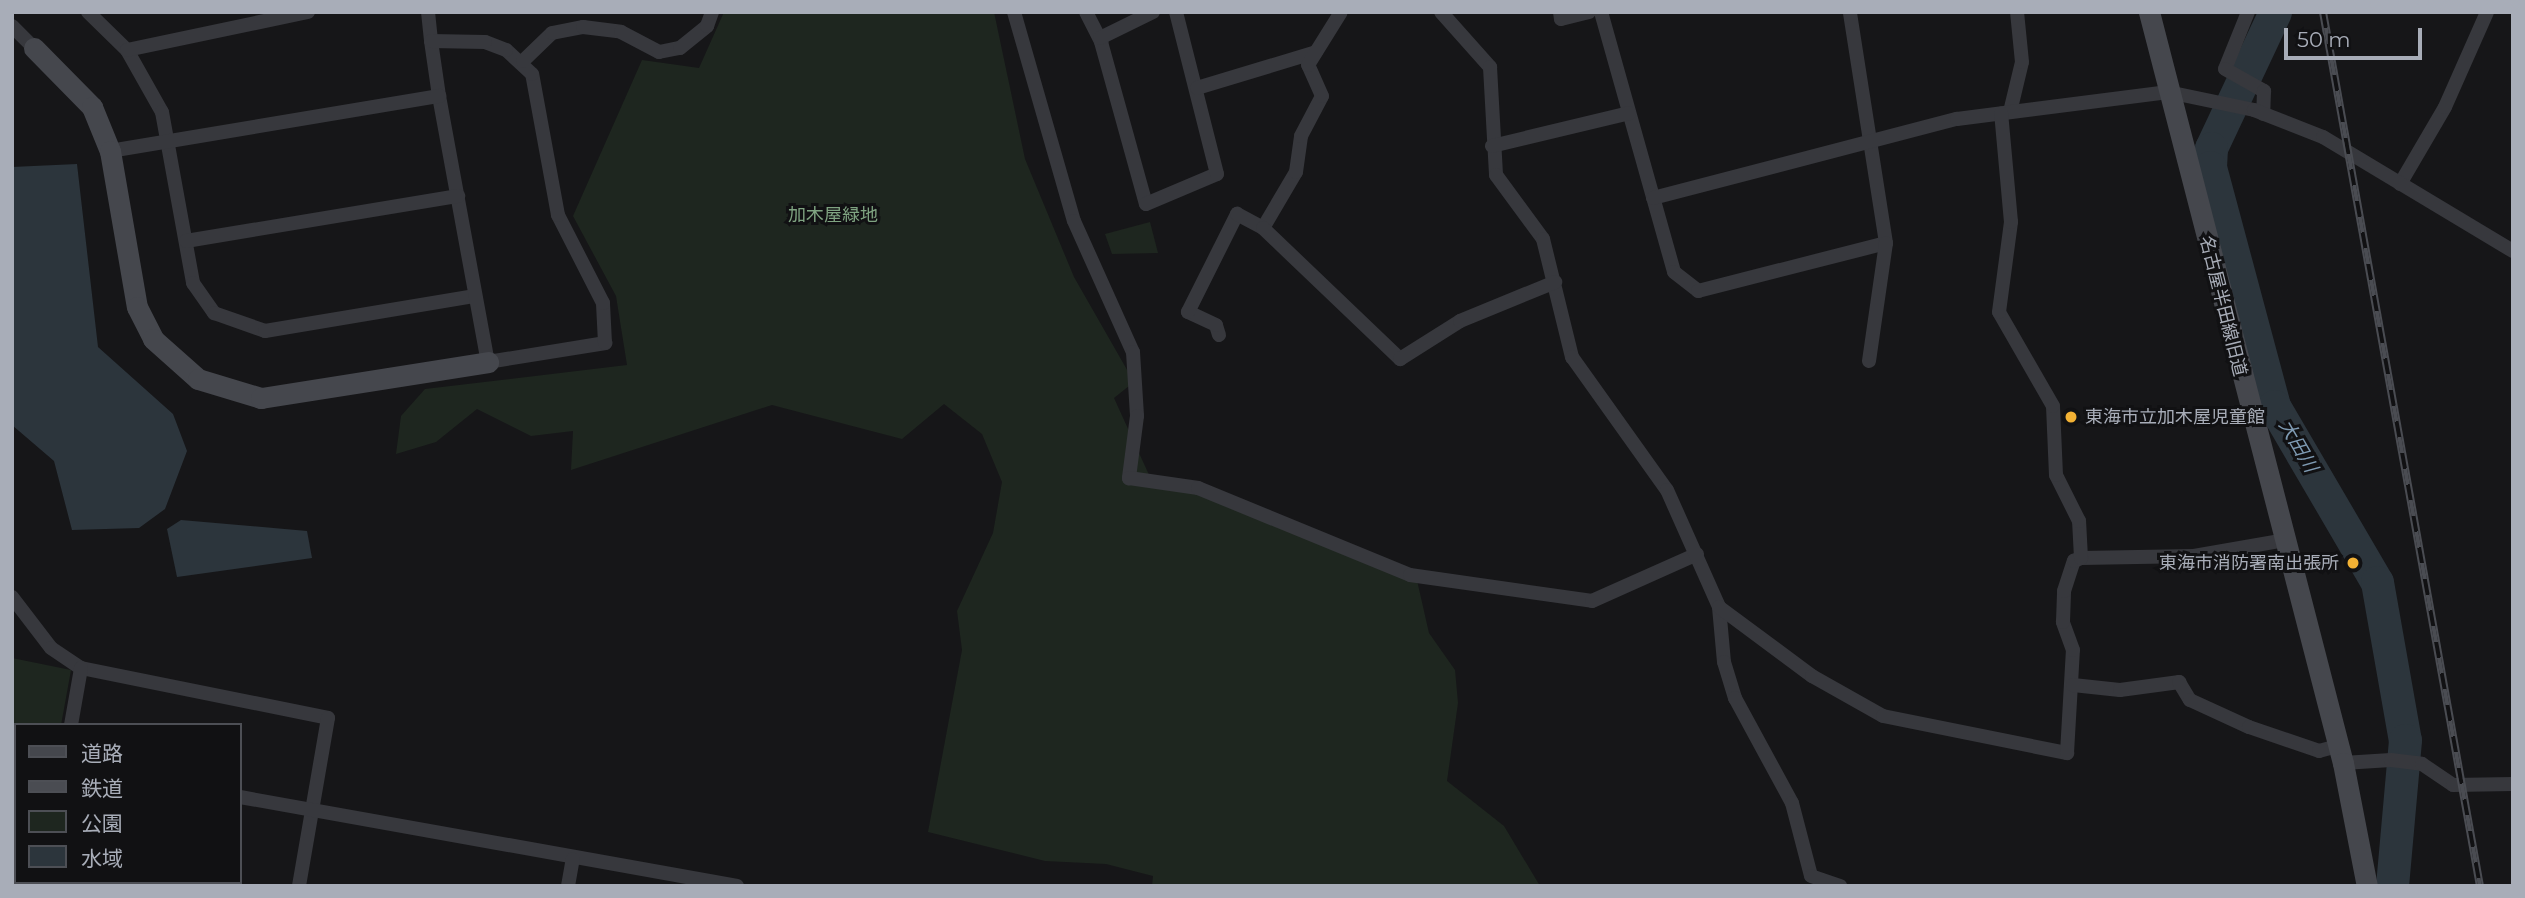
<!DOCTYPE html>
<meta charset="utf-8">
<style>
body{margin:0}
#map{position:relative;width:2525px;height:898px;overflow:hidden;background:#161618;font-family:Montserrat,"Noto Sans JP",sans-serif}
div>[style]{position:absolute}
.green>*{inset:0;background:#1e261f}
.water>*{inset:0;background:#2c353c}
.river>*{height:33px;margin:-16.5px;padding:0 16.5px;transform-origin:16.5px;border-radius:16.5px;background:#2c353c}
.street>*{height:14px;margin:-7px;padding:0 7px;transform-origin:7px;border-radius:7px;background:#37383d}
.secondary>*{height:21px;margin:-10.5px;padding:0 10.5px;transform-origin:10.5px;border-radius:10.5px;background:#45474d}
.rail>*{height:8px;margin-top:-4px;transform-origin:0;background:repeating-linear-gradient(90deg,#111113 0 16px,#4a4c52 0 32px);box-sizing:border-box;border-block:2px solid #4a4c52}
.dots>*{width:19px;height:19px;translate:-50% -50%;box-sizing:border-box;border:4px solid #111113;border-radius:50%}
span{translate:-50% -50%;white-space:nowrap;text-align:center;line-height:1.15;-webkit-text-stroke:6px #111113;paint-order:stroke}
.park-label{font-size:18px;color:#7fa381}
.street-label{font-size:18px;color:#a8adb8}
.poi-label{font-size:18px;color:#a8adb8}
.left{translate:0 -50%;text-align:left}
.right{translate:-100% -50%;text-align:right}
.water-label{font-size:19px;color:#7f9bb3;font-style:italic}
.frame{position:absolute;inset:0;border:14px solid #a8adb8;pointer-events:none}
.legend{position:absolute;left:14px;top:723px;width:228px;height:161px;box-sizing:border-box;background:#111113;border:2px solid #4d4f55;margin:0;padding:9px 12px;list-style:none;font-size:21px;color:#a8adb8}
.legend li{display:flex;align-items:center;gap:14px;height:35px}
.legend b{width:35px;border:2px solid #4d4f55}
.scale{position:absolute;left:2284px;top:28px;width:138px;height:32px;box-sizing:border-box;border:4px solid #a8adb8;border-top:0;padding-left:9px;font-size:21px;line-height:24px;white-space:nowrap;color:#a8adb8;-webkit-text-stroke:5px #111113;paint-order:stroke}
</style>
<div id="map">
<div class="green">
<div style="clip-path:polygon(724px 12px,994px 12px,1025px 159px,1074px 277px,1134px 382px,1114px 398px,1150px 477px,1416px 576px,1429px 633px,1455px 670px,1458px 703px,1447px 781px,1504px 826px,1540px 886px,1152px 886px,1153px 876px,1106px 864px,1045px 861px,928px 832px,962px 650px,957px 611px,993px 533px,1002px 482px,982px 434px,944px 404px,902px 439px,772px 405px,571px 470px,573px 431px,531px 436px,477px 409px,436px 442px,396px 454px,401px 416px,425px 389px,627px 365px,616px 296px,573px 216px,642px 60px,699px 68px)"></div>
<div style="clip-path:polygon(1150px 222px,1158px 253px,1112px 254px,1105px 234px)"></div>
<div style="clip-path:polygon(12px 658px,71px 670px,61px 725px,16px 725px,16px 794px)"></div>
</div>
<div class="water">
<div style="clip-path:polygon(77px 164px,98px 347px,173px 414px,187px 451px,165px 509px,139px 528px,72px 530px,54px 461px,12px 425px,12px 167px)"></div>
<div style="clip-path:polygon(181px 520px,307px 531px,312px 558px,177px 577px,167px 529px)"></div>
</div>
<div class="river">
<div style="left:2275px;top:12px;width:150px;rotate:115.2deg"></div>
<div style="left:2211px;top:148px;width:19px;rotate:93deg"></div>
<div style="left:2210px;top:167px;width:247px;rotate:75deg"></div>
<div style="left:2274px;top:406px;width:204px;rotate:59.7deg"></div>
<div style="left:2377px;top:582px;width:160px;rotate:80deg"></div>
<div style="left:2405px;top:740px;width:147px;rotate:95.1deg"></div>
</div>
<div class="street">
<div style="left:88px;top:12px;width:54px;rotate:44.3deg"></div>
<div style="left:127px;top:50px;width:71px;rotate:60.6deg"></div>
<div style="left:162px;top:112px;width:174px;rotate:79.7deg"></div>
<div style="left:193px;top:283px;width:37px;rotate:55deg"></div>
<div style="left:214px;top:313px;width:54px;rotate:19.4deg"></div>
<div style="left:265px;top:331px;width:213px;rotate:-9.5deg"></div>
<div style="left:428px;top:12px;width:29px;rotate:84deg"></div>
<div style="left:431px;top:41px;width:56px;rotate:81.7deg"></div>
<div style="left:439px;top:96px;width:270px;rotate:79.6deg"></div>
<div style="left:488px;top:362px;width:119px;rotate:-9.2deg"></div>
<div style="left:605px;top:343px;width:40px;rotate:-92.9deg"></div>
<div style="left:603px;top:303px;width:99px;rotate:-117.1deg"></div>
<div style="left:558px;top:215px;width:143px;rotate:-100.4deg"></div>
<div style="left:532px;top:74px;width:35px;rotate:-137deg"></div>
<div style="left:506px;top:50px;width:22px;rotate:-159deg"></div>
<div style="left:485px;top:42px;width:54px;rotate:-178.9deg"></div>
<div style="left:1014px;top:12px;width:217px;rotate:74deg"></div>
<div style="left:1074px;top:221px;width:144px;rotate:65.8deg"></div>
<div style="left:1133px;top:352px;width:64px;rotate:86.4deg"></div>
<div style="left:1137px;top:416px;width:63px;rotate:97.4deg"></div>
<div style="left:1129px;top:478px;width:70px;rotate:8.2deg"></div>
<div style="left:1198px;top:488px;width:229px;rotate:22.3deg"></div>
<div style="left:1410px;top:575px;width:184px;rotate:8.1deg"></div>
<div style="left:1592px;top:601px;width:115px;rotate:-24.1deg"></div>
<div style="left:1086px;top:12px;width:34px;rotate:63deg"></div>
<div style="left:1101px;top:42px;width:168px;rotate:74.5deg"></div>
<div style="left:1146px;top:204px;width:77px;rotate:-22.9deg"></div>
<div style="left:1217px;top:174px;width:167px;rotate:-104.2deg"></div>
<div style="left:1441px;top:12px;width:74px;rotate:48.3deg"></div>
<div style="left:1490px;top:67px;width:108px;rotate:86.8deg"></div>
<div style="left:1496px;top:175px;width:79px;rotate:53.7deg"></div>
<div style="left:1543px;top:239px;width:122px;rotate:76.2deg"></div>
<div style="left:1572px;top:357px;width:163px;rotate:54.5deg"></div>
<div style="left:1667px;top:490px;width:128px;rotate:66deg"></div>
<div style="left:1719px;top:607px;width:55px;rotate:84.8deg"></div>
<div style="left:1724px;top:662px;width:38px;rotate:73deg"></div>
<div style="left:1735px;top:698px;width:119px;rotate:61.5deg"></div>
<div style="left:1792px;top:803px;width:75px;rotate:75.4deg"></div>
<div style="left:1811px;top:876px;width:31px;rotate:19deg"></div>
<div style="left:1560px;top:12px;width:7px;rotate:82deg"></div>
<div style="left:1561px;top:19px;width:29px;rotate:-14deg"></div>
<div style="left:1601px;top:12px;width:270px;rotate:74.3deg"></div>
<div style="left:1674px;top:272px;width:31px;rotate:38deg"></div>
<div style="left:1698px;top:291px;width:194px;rotate:-14.3deg"></div>
<div style="left:1886px;top:243px;width:234px;rotate:-98.9deg"></div>
<div style="left:2248px;top:12px;width:61px;rotate:112deg"></div>
<div style="left:2225px;top:69px;width:45px;rotate:29.4deg"></div>
<div style="left:2264px;top:91px;width:23px;rotate:92deg"></div>
<div style="left:12px;top:26px;width:31px;rotate:45deg"></div>
<div style="left:1100px;top:38px;width:59px;rotate:-26.1deg"></div>
<div style="left:127px;top:50px;width:185px;rotate:-11.9deg"></div>
<div style="left:523px;top:61px;width:40px;rotate:-44deg"></div>
<div style="left:552px;top:33px;width:32px;rotate:-11deg"></div>
<div style="left:583px;top:27px;width:38px;rotate:7deg"></div>
<div style="left:621px;top:32px;width:43px;rotate:27.8deg"></div>
<div style="left:659px;top:52px;width:21px;rotate:-11deg"></div>
<div style="left:680px;top:48px;width:35px;rotate:-39deg"></div>
<div style="left:707px;top:26px;width:15px;rotate:-70deg"></div>
<div style="left:1197px;top:88px;width:124px;rotate:-16.8deg"></div>
<div style="left:2010px;top:112px;width:51px;rotate:-76.5deg"></div>
<div style="left:2022px;top:62px;width:50px;rotate:-95.7deg"></div>
<div style="left:1492px;top:146px;width:141px;rotate:-13.5deg"></div>
<div style="left:110px;top:151px;width:334px;rotate:-9.5deg"></div>
<div style="left:2400px;top:184px;width:89px;rotate:-59.7deg"></div>
<div style="left:2445px;top:107px;width:104px;rotate:-66.1deg"></div>
<div style="left:1653px;top:198px;width:314px;rotate:-14.6deg"></div>
<div style="left:1957px;top:119px;width:213px;rotate:-7.3deg"></div>
<div style="left:2168px;top:92px;width:88px;rotate:11.8deg"></div>
<div style="left:2254px;top:110px;width:74px;rotate:21.4deg"></div>
<div style="left:2323px;top:137px;width:222px;rotate:31deg"></div>
<div style="left:1263px;top:228px;width:65px;rotate:-59.5deg"></div>
<div style="left:1296px;top:172px;width:36px;rotate:-82deg"></div>
<div style="left:1301px;top:136px;width:45px;rotate:-62.3deg"></div>
<div style="left:1322px;top:96px;width:34px;rotate:-114deg"></div>
<div style="left:1308px;top:65px;width:62px;rotate:-58.1deg"></div>
<div style="left:186px;top:241px;width:276px;rotate:-9.4deg"></div>
<div style="left:1219px;top:335px;width:10px;rotate:-107deg"></div>
<div style="left:1216px;top:325px;width:31px;rotate:-155deg"></div>
<div style="left:1188px;top:312px;width:110px;rotate:-63.4deg"></div>
<div style="left:1237px;top:214px;width:30px;rotate:28deg"></div>
<div style="left:1263px;top:228px;width:190px;rotate:43.7deg"></div>
<div style="left:1400px;top:359px;width:71px;rotate:-32.3deg"></div>
<div style="left:1460px;top:321px;width:103px;rotate:-22.3deg"></div>
<div style="left:1869px;top:361px;width:119px;rotate:-81.8deg"></div>
<div style="left:2081px;top:558px;width:113px;rotate:-1deg"></div>
<div style="left:2194px;top:556px;width:92px;rotate:-10deg"></div>
<div style="left:12px;top:597px;width:64px;rotate:52.6deg"></div>
<div style="left:51px;top:648px;width:36px;rotate:34deg"></div>
<div style="left:81px;top:668px;width:252px;rotate:11.4deg"></div>
<div style="left:328px;top:718px;width:170px;rotate:99.8deg"></div>
<div style="left:1719px;top:607px;width:116px;rotate:36.6deg"></div>
<div style="left:1812px;top:676px;width:81px;rotate:29.4deg"></div>
<div style="left:1883px;top:716px;width:188px;rotate:11.4deg"></div>
<div style="left:2067px;top:753px;width:103px;rotate:-86.7deg"></div>
<div style="left:2073px;top:650px;width:30px;rotate:-110deg"></div>
<div style="left:2063px;top:622px;width:31px;rotate:-88deg"></div>
<div style="left:2064px;top:591px;width:32px;rotate:-72deg"></div>
<div style="left:2074px;top:561px;width:8px;rotate:-23deg"></div>
<div style="left:2081px;top:558px;width:37px;rotate:-93deg"></div>
<div style="left:2079px;top:521px;width:51px;rotate:-116.6deg"></div>
<div style="left:2056px;top:475px;width:69px;rotate:-92.5deg"></div>
<div style="left:2053px;top:406px;width:108px;rotate:-119.9deg"></div>
<div style="left:1999px;top:312px;width:91px;rotate:-82.4deg"></div>
<div style="left:2011px;top:222px;width:109px;rotate:-95.2deg"></div>
<div style="left:2073px;top:685px;width:47px;rotate:6.1deg"></div>
<div style="left:2120px;top:690px;width:60px;rotate:-7.7deg"></div>
<div style="left:2179px;top:682px;width:21px;rotate:59deg"></div>
<div style="left:2190px;top:700px;width:65px;rotate:24.6deg"></div>
<div style="left:2249px;top:727px;width:74px;rotate:18.9deg"></div>
<div style="left:2319px;top:751px;width:20px;rotate:-15deg"></div>
<div style="left:71px;top:725px;width:58px;rotate:-80deg"></div>
<div style="left:2343px;top:763px;width:48px;rotate:-3.6deg"></div>
<div style="left:2391px;top:760px;width:31px;rotate:7deg"></div>
<div style="left:2422px;top:764px;width:37px;rotate:34deg"></div>
<div style="left:2453px;top:785px;width:60px;rotate:-1deg"></div>
<div style="left:240px;top:797px;width:505px;rotate:10.15deg"></div>
<div style="left:172px;top:882px;width:20px;rotate:11deg"></div>
<div style="left:568px;top:886px;width:27px;rotate:-80deg"></div>
</div>
<div class="secondary">
<div style="left:2149px;top:12px;width:776px;rotate:75.52deg"></div>
<div style="left:2343px;top:763px;width:125px;rotate:79deg"></div>
<div style="left:34px;top:48px;width:83px;rotate:45.5deg"></div>
<div style="left:92px;top:107px;width:48px;rotate:67.8deg"></div>
<div style="left:110px;top:151px;width:158px;rotate:80.2deg"></div>
<div style="left:137px;top:307px;width:36px;rotate:63deg"></div>
<div style="left:153px;top:339px;width:60px;rotate:41.6deg"></div>
<div style="left:198px;top:379px;width:66px;rotate:16.8deg"></div>
<div style="left:261px;top:398px;width:230px;rotate:-9deg"></div>
</div>
<div class="rail">
<div style="left:2323px;top:12px;width:888px;rotate:79.82deg"></div>
</div>
<div class="dots">
<div style="left:2071px;top:417px;background:#f2b134"></div>
<div style="left:2353px;top:563px;background:#f2b134"></div>
</div>
<div class="park-label">
<span style="left:833px;top:215px">加木屋緑地</span>
</div>
<div class="street-label">
<span style="left:2223px;top:306px;rotate:76deg">名古屋半田線旧道</span>
</div>
<div class="poi-label">
<span class="left" style="left:2085px;top:417px">東海市立加木屋児童館</span>
<span class="right" style="left:2339px;top:563px">東海市消防署南出張所</span>
</div>
<div class="water-label">
<span style="left:2298px;top:446px;rotate:60deg">大田川</span>
</div>
<div class="frame"></div>
<ul class="legend">
<li><b style="height:9px;background:#45474d"></b>道路</li>
<li><b style="height:9px;background:#4a4c52"></b>鉄道</li>
<li><b style="height:19px;background:#1e261f"></b>公園</li>
<li><b style="height:19px;background:#2c353c"></b>水域</li>
</ul>
<div class="scale">50 m</div>
</div>
